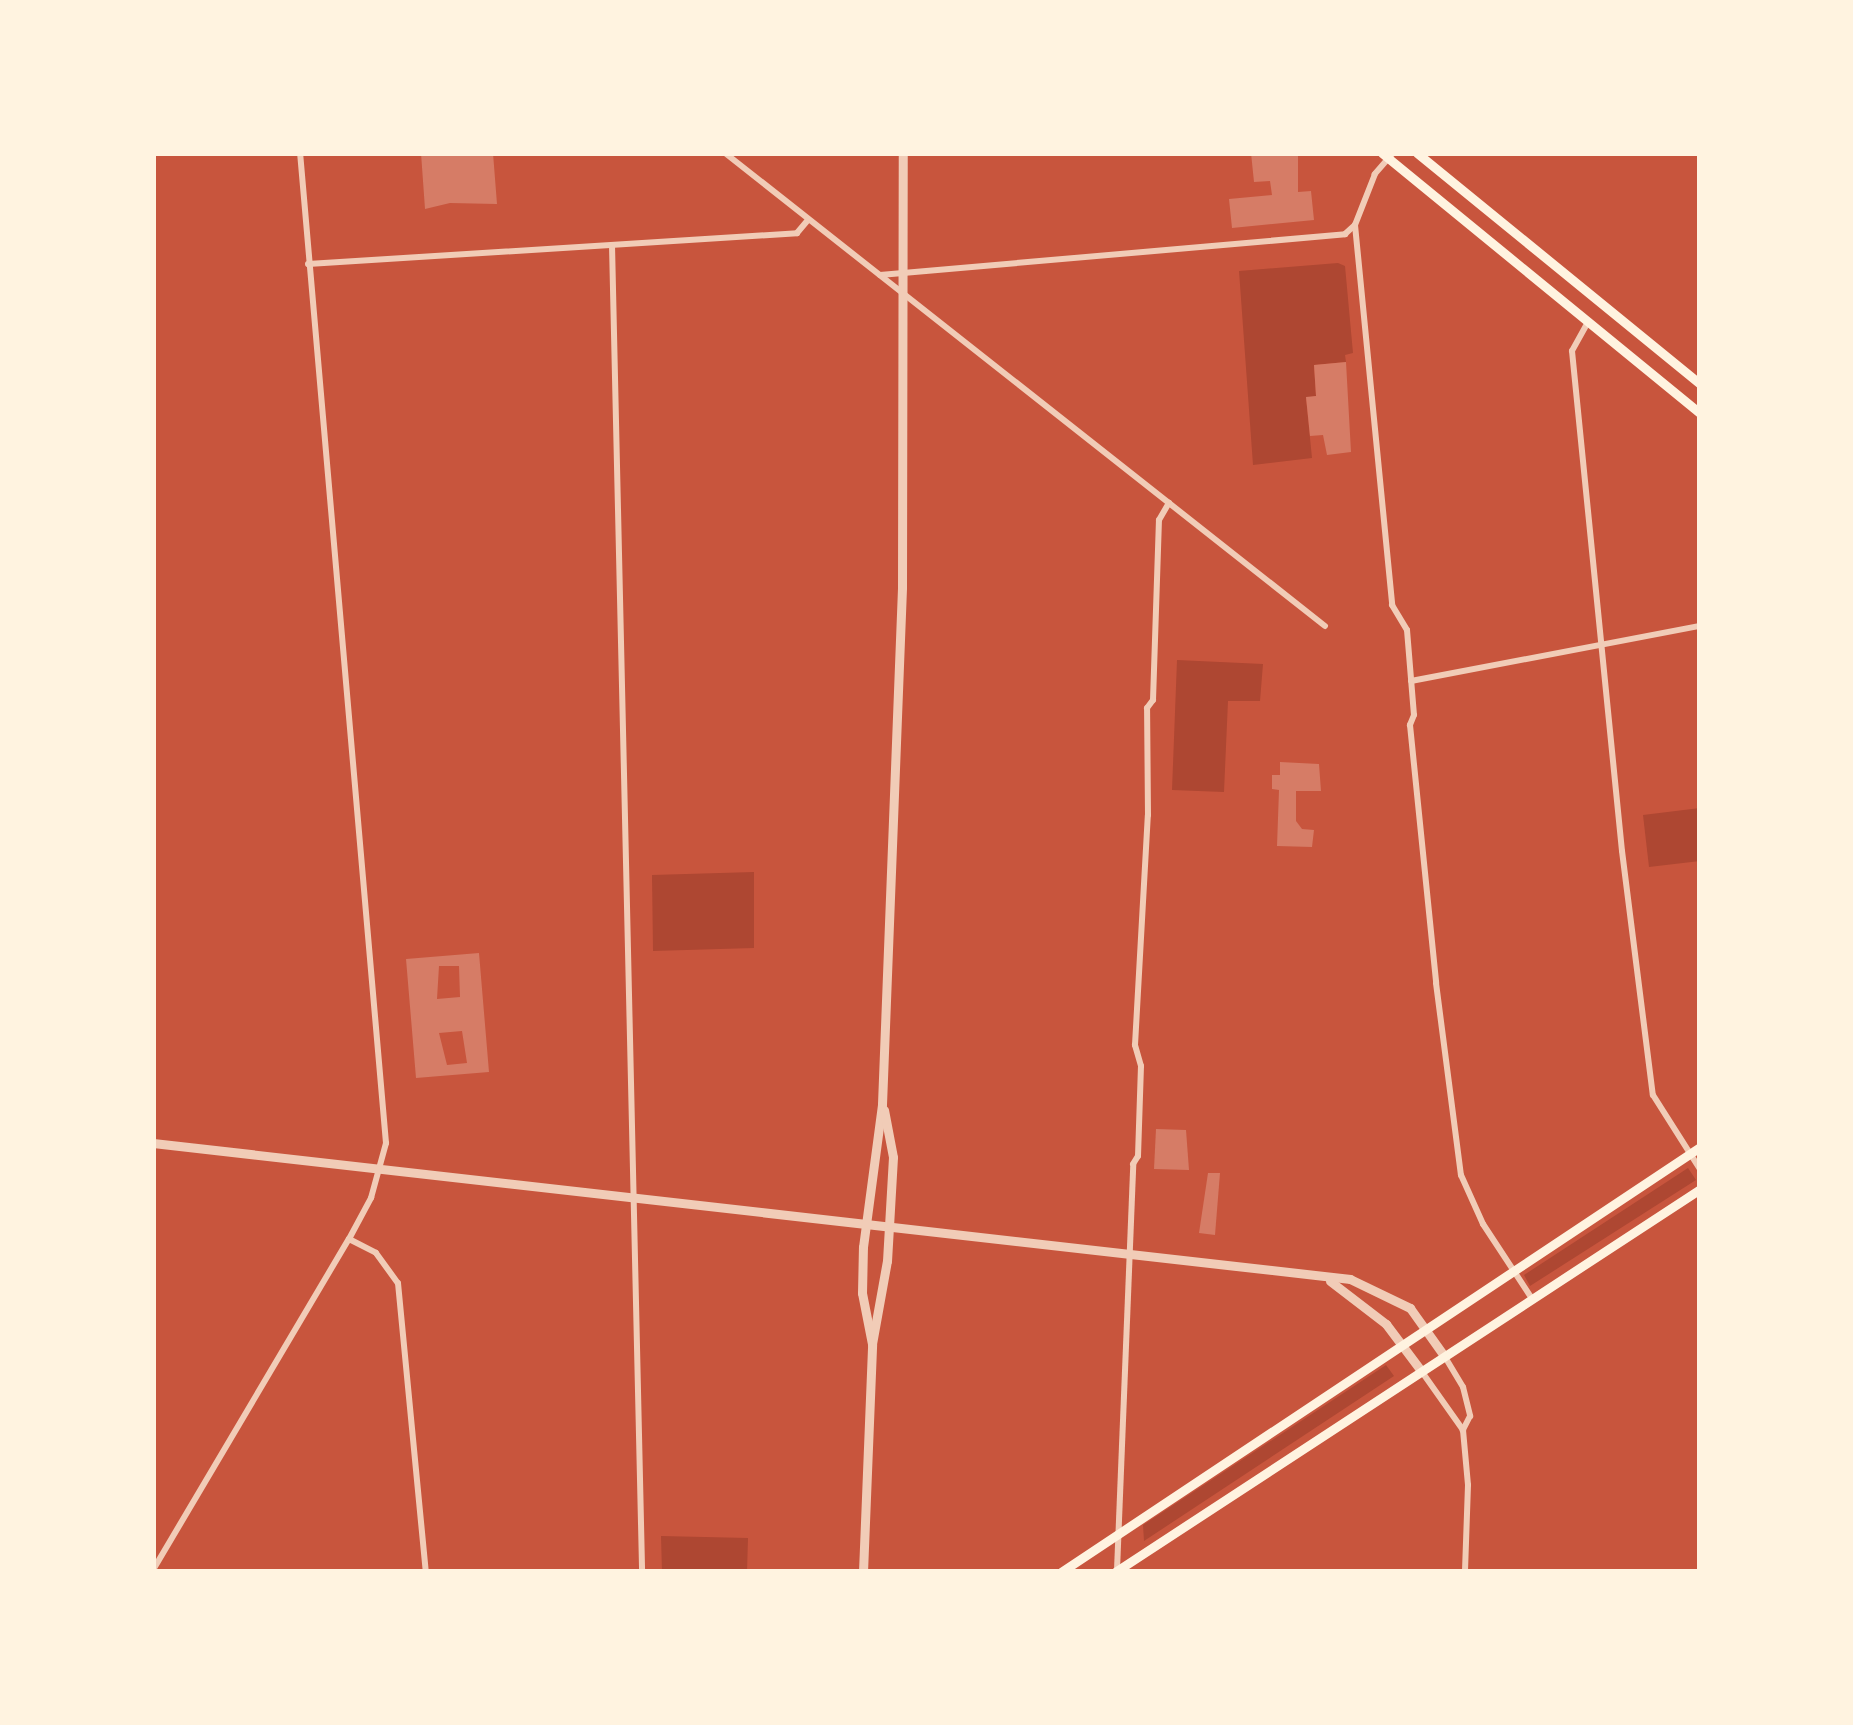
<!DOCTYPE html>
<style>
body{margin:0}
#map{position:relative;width:1853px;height:1725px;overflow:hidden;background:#c8553d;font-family:Helvetica,sans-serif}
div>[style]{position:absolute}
.green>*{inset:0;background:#ae4732}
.building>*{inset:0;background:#d67c66}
.minor>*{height:6px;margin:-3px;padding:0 3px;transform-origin:3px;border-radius:3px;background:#f1ccb7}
.tertiary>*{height:9px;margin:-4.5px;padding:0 4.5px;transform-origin:4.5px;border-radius:4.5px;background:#f1ccb7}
.secondary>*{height:9px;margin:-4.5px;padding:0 4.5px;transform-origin:4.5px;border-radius:4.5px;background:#fff3e0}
span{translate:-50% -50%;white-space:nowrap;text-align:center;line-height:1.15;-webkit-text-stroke:10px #fff3e0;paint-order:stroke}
.frame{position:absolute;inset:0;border:156px solid #fff3e0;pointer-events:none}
</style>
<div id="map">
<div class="green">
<div style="clip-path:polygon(1338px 263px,1345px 266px,1353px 353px,1345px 355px,1346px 362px,1314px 365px,1316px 396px,1306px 398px,1312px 458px,1253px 465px,1239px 271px)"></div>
<div style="clip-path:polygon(1177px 660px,1263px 664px,1260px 701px,1228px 701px,1224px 792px,1172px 790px)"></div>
<div style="clip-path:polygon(1700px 808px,1700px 861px,1649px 867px,1643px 815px)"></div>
<div style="clip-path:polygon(754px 872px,754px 948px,653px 951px,652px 875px)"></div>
<div style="clip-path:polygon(1688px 1168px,1696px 1180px,1530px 1286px,1524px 1275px)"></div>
<div style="clip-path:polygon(1386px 1365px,1394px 1376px,1144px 1541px,1143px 1525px)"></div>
<div style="clip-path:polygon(661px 1536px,748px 1538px,747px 1572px,662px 1572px)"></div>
</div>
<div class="building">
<div style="clip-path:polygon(421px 153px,493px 153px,497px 204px,450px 203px,425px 209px)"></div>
<div style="clip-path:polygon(1251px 153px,1298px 153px,1298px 192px,1311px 191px,1314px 220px,1232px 228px,1229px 199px,1272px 195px,1270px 181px,1254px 182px)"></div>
<div style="clip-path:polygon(1346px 362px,1351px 452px,1327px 455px,1323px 435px,1310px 436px,1306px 397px,1316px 396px,1314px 365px)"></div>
<div style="clip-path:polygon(1280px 762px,1319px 764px,1321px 791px,1296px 791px,1296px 821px,1302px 829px,1314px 830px,1312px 847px,1277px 846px,1279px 790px,1272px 789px,1272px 775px,1280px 775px)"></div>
<div style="clip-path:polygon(evenodd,479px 953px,489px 1072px,416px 1078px,406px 959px,479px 953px,439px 966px,459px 966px,460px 997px,437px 999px,439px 966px,479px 953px,462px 1031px,467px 1063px,447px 1065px,439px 1033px,462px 1031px)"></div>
<div style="clip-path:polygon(1156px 1129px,1186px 1130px,1189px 1170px,1154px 1169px)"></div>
<div style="clip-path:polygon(1208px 1173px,1220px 1173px,1215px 1235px,1199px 1233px)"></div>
</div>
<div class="minor">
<div style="left:725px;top:153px;width:764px;rotate:38.25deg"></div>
<div style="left:1393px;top:153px;width:28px;rotate:131deg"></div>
<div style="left:1375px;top:174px;width:55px;rotate:111.4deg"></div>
<div style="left:1355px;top:225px;width:382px;rotate:84.4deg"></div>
<div style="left:1392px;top:605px;width:29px;rotate:59deg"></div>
<div style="left:1407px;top:630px;width:85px;rotate:85.3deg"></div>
<div style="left:1414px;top:715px;width:11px;rotate:112deg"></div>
<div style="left:1410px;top:725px;width:259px;rotate:84.2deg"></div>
<div style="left:1436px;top:983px;width:194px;rotate:82.6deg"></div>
<div style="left:1461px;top:1175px;width:54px;rotate:65.8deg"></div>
<div style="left:1483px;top:1224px;width:91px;rotate:56.7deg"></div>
<div style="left:612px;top:245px;width:1327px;rotate:88.7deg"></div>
<div style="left:308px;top:264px;width:490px;rotate:-3.6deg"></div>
<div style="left:797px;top:233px;width:16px;rotate:-50deg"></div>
<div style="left:880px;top:275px;width:467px;rotate:-5deg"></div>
<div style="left:1345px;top:234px;width:13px;rotate:-42deg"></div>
<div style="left:1588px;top:322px;width:33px;rotate:119deg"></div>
<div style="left:1572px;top:351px;width:502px;rotate:84.29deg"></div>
<div style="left:1622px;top:851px;width:246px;rotate:82.8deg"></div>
<div style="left:1653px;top:1095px;width:88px;rotate:57.6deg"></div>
<div style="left:1411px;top:681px;width:294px;rotate:-10.8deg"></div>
<div style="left:349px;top:1239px;width:30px;rotate:27deg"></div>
<div style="left:376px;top:1253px;width:37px;rotate:54deg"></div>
<div style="left:398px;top:1283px;width:290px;rotate:84.5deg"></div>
<div style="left:1445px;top:1357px;width:35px;rotate:59deg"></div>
<div style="left:1463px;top:1387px;width:30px;rotate:76deg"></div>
<div style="left:1470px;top:1416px;width:16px;rotate:117deg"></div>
<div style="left:1463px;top:1430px;width:55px;rotate:84.8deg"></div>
<div style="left:1468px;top:1485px;width:87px;rotate:92deg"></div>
<div style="left:1422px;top:1372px;width:71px;rotate:54.7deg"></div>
<div style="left:153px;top:1570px;width:385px;rotate:-59.4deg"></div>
<div style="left:349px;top:1239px;width:47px;rotate:-61.8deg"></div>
<div style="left:371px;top:1198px;width:57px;rotate:-74.7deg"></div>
<div style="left:386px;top:1143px;width:994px;rotate:-94.96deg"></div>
<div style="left:1117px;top:1570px;width:406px;rotate:-87.7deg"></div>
<div style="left:1133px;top:1164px;width:9px;rotate:-58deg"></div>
<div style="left:1138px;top:1156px;width:90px;rotate:-88.1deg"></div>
<div style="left:1141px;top:1066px;width:22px;rotate:-106deg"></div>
<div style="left:1135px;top:1045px;width:230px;rotate:-86.8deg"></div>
<div style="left:1148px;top:815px;width:107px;rotate:-90.5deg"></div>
<div style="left:1147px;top:708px;width:10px;rotate:-53deg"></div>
<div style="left:1153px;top:700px;width:180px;rotate:-88.1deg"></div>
<div style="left:1159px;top:520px;width:20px;rotate:-60deg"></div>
</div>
<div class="tertiary">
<div style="left:153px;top:1143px;width:1205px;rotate:6.48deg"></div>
<div style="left:1350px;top:1279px;width:67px;rotate:25.8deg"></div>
<div style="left:1410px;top:1308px;width:60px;rotate:54.5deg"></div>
<div style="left:1330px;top:1281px;width:71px;rotate:37.5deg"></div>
<div style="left:1386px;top:1324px;width:60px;rotate:53.1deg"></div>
<div style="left:872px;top:1344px;width:52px;rotate:-101.1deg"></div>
<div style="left:862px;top:1293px;width:46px;rotate:-88.8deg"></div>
<div style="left:863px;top:1247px;width:144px;rotate:-82.4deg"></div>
<div style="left:882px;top:1104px;width:517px;rotate:-87.78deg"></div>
<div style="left:902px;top:587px;width:434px;rotate:-89.9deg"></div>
<div style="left:863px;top:1572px;width:228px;rotate:-87.7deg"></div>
<div style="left:872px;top:1344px;width:84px;rotate:-79.8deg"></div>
<div style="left:887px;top:1261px;width:104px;rotate:-86.7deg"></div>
<div style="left:893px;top:1157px;width:48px;rotate:-100.8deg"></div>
</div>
<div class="secondary">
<div style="left:1382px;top:153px;width:411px;rotate:39.3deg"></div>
<div style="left:1417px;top:153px;width:365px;rotate:39.2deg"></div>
<div style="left:1061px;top:1572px;width:767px;rotate:-33.63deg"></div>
<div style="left:1115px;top:1572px;width:699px;rotate:-33.21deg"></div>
</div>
<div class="frame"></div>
</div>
